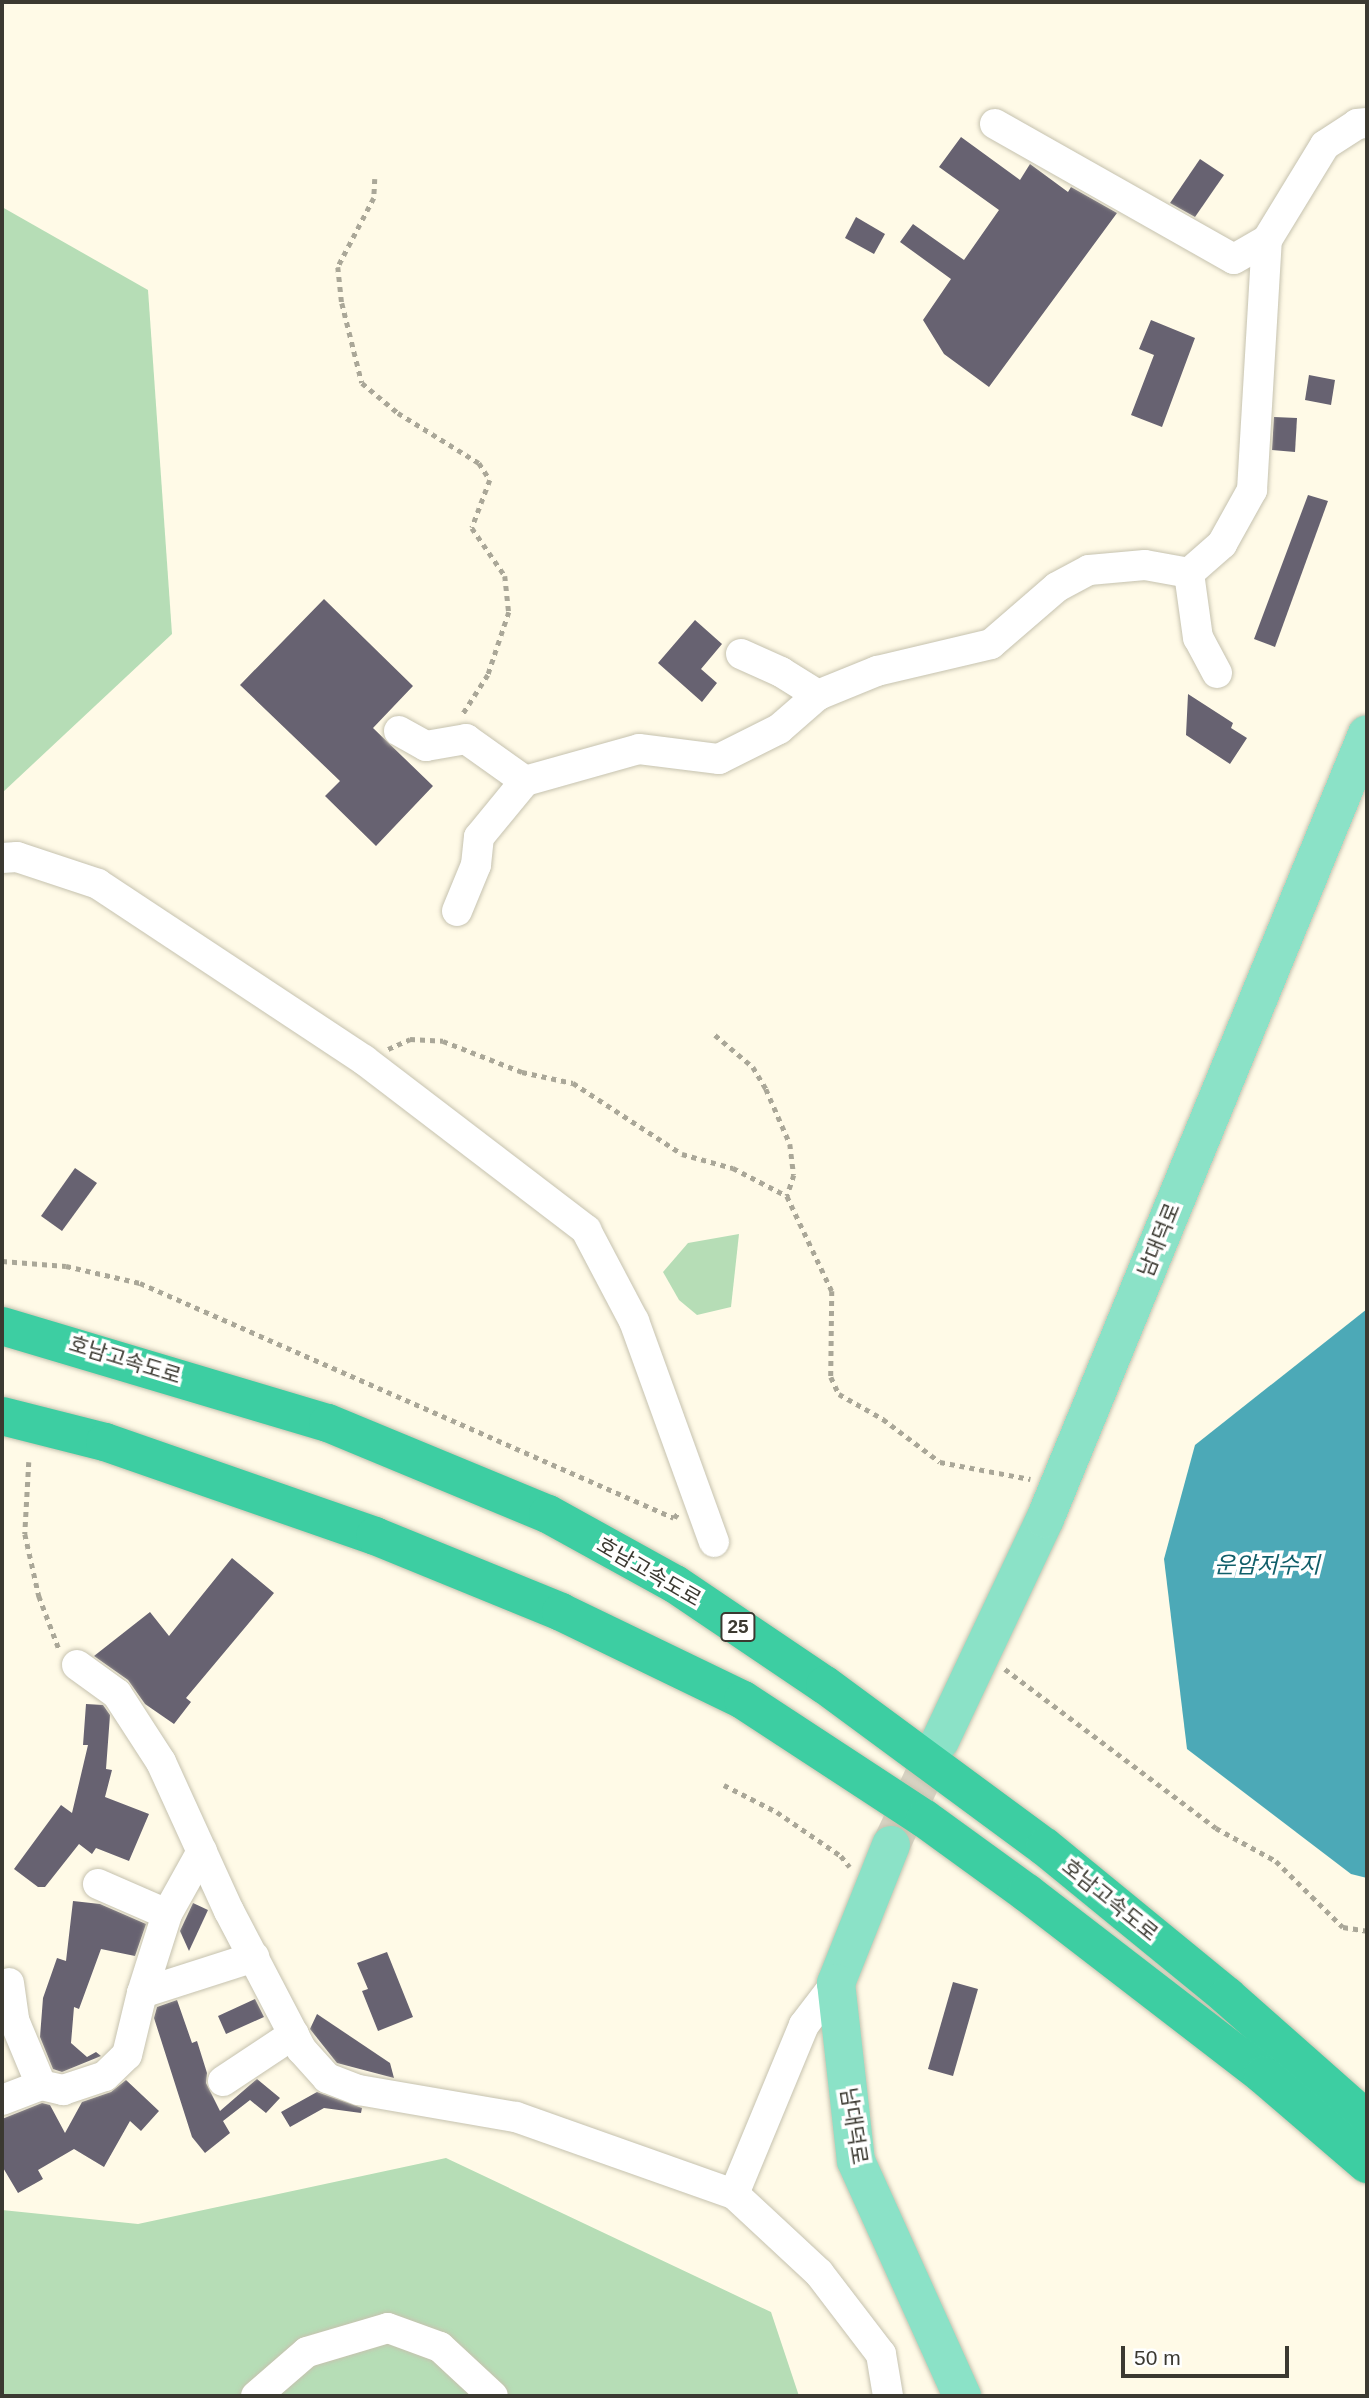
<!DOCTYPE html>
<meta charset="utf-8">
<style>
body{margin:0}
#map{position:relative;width:1369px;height:2398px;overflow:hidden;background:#fffae7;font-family:Helvetica,"Noto Sans KR",sans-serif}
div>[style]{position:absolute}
.green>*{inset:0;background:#b6ddb6}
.water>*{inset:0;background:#4ca9b7}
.building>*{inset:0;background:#676271}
.major-tunnel>*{height:38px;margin-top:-19px;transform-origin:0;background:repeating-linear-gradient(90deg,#d8d3c3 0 38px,transparent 0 57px)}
.path>*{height:4.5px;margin-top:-2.25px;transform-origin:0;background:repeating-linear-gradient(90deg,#aaa798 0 5px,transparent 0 10px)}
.roads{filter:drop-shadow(0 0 2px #c6c2af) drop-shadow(0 0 2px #c6c2af)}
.minor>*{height:30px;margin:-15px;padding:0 15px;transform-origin:15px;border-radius:15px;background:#fff}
.major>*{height:38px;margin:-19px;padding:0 19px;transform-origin:19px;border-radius:19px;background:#8be2c7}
.highway>*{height:38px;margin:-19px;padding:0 19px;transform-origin:19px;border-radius:19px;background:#3dcea2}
span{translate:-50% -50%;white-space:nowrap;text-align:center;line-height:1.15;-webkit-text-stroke:7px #fff;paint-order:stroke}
.shield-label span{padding:2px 5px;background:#fff;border:2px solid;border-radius:5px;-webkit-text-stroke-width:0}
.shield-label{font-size:19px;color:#3b3931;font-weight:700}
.street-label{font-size:21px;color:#3b3931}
.water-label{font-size:23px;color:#115f6a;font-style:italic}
.frame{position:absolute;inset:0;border:4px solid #3b3931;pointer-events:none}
.scale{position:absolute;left:1121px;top:2346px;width:168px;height:32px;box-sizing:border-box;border:4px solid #3b3931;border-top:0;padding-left:9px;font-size:21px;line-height:24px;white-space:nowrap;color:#3b3931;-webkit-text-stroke:5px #fff;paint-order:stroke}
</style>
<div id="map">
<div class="green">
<div style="clip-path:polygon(2px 207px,148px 290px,172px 634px,2px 793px)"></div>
<div style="clip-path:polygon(739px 1234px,731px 1307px,697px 1315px,679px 1300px,663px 1272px,688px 1243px)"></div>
<div style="clip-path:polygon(446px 2158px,771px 2312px,799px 2396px,2px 2396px,2px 2210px,138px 2224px)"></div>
</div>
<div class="water">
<div style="clip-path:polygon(1367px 1309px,1367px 1878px,1351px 1874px,1187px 1749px,1164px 1559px,1195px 1445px)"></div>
</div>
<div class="building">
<div style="clip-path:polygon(961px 137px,1020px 180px,1030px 164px,1068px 192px,1071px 187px,1117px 213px,989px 387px,944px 354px,923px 320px,951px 279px,900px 242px,913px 224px,964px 260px,999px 210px,939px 167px)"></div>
<div style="clip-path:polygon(1200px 159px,1224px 175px,1195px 217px,1170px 203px)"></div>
<div style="clip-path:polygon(856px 217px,885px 234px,874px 254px,845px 238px)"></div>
<div style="clip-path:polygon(1151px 320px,1195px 338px,1162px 427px,1131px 415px,1154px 355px,1139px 349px)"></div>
<div style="clip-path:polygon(1309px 375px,1335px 380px,1331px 405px,1305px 400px)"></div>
<div style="clip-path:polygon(1274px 417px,1297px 418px,1295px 452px,1272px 450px)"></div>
<div style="clip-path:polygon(1308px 495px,1328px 501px,1275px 647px,1254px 639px)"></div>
<div style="clip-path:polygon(324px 599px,413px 686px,373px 728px,433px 786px,376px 846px,325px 796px,340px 781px,240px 685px)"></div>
<div style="clip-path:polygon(695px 620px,722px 644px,701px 669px,717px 683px,702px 702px,658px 663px)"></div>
<div style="clip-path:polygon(1188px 694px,1233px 723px,1231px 728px,1247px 738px,1230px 764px,1186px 735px)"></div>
<div style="clip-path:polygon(75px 1168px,97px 1183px,62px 1231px,41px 1216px)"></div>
<div style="clip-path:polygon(232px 1558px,274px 1593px,186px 1698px,191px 1702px,174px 1724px,145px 1704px,128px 1680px,94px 1656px,150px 1612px,169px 1636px)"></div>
<div style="clip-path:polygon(86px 1704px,103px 1705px,110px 1715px,106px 1769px,112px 1770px,105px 1797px,149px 1814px,129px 1861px,96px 1848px,92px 1854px,79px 1844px,45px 1887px,38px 1887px,14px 1869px,61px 1805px,72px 1813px,88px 1745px,83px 1745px)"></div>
<div style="clip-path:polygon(73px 1901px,100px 1904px,146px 1924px,135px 1956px,101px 1949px,79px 2009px,74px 2007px,71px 2043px,87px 2057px,96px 2052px,101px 2056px,62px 2072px,53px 2069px,40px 2037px,43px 1998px,57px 1958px,66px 1961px)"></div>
<div style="clip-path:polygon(193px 1903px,208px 1910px,189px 1951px,180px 1931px)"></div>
<div style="clip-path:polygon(387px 1952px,413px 2017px,378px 2031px,362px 1991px,368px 1989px,357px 1963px)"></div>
<div style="clip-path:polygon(953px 1982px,978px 1989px,953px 2076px,928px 2069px)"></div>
<div style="clip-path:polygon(255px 1999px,264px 2017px,226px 2034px,218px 2016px)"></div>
<div style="clip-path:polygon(177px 2000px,192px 2043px,197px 2041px,207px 2073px,206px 2083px,220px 2111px,257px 2079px,280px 2098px,266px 2113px,250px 2100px,223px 2121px,230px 2133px,205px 2153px,192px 2137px,154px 2018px,157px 2007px)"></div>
<div style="clip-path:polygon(317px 2014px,390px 2063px,394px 2078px,337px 2063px,310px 2029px)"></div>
<div style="clip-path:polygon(126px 2080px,159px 2111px,141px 2131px,130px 2121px,104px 2167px,74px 2149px,38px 2170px,43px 2179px,18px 2193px,2px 2166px,2px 2119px,42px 2103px,50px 2105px,65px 2133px,82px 2102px,111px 2092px)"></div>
<div style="clip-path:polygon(317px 2092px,362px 2108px,361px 2113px,324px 2108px,290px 2127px,281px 2112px)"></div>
</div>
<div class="major-tunnel">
<div style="left:891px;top:1845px;width:115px;rotate:-64.8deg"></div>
</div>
<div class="path">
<div style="left:375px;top:179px;width:19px;rotate:93deg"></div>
<div style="left:374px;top:198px;width:78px;rotate:117.6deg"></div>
<div style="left:338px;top:267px;width:36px;rotate:84deg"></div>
<div style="left:342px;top:303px;width:82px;rotate:76deg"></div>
<div style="left:362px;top:383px;width:47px;rotate:39.8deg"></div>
<div style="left:398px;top:413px;width:95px;rotate:31.7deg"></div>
<div style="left:479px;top:463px;width:20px;rotate:57deg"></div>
<div style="left:490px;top:480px;width:51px;rotate:110.6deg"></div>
<div style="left:472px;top:528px;width:58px;rotate:55.5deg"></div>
<div style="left:505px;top:576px;width:36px;rotate:84deg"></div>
<div style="left:509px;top:612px;width:66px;rotate:108.4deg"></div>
<div style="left:488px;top:675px;width:46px;rotate:122.7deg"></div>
<div style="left:715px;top:1035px;width:50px;rotate:40.1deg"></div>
<div style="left:753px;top:1067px;width:26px;rotate:59deg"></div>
<div style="left:766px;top:1089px;width:60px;rotate:66.4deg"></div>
<div style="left:790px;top:1144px;width:31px;rotate:83deg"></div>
<div style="left:794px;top:1175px;width:22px;rotate:108deg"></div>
<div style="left:388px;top:1049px;width:24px;rotate:-24deg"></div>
<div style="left:410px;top:1039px;width:33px;rotate:3deg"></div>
<div style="left:443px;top:1041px;width:85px;rotate:21.4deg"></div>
<div style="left:522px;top:1072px;width:52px;rotate:12.2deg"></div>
<div style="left:573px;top:1083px;width:130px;rotate:33.1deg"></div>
<div style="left:682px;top:1154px;width:53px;rotate:15.4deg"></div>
<div style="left:733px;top:1168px;width:61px;rotate:27.4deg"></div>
<div style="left:787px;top:1196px;width:105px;rotate:64.7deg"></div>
<div style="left:832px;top:1291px;width:86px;rotate:90.7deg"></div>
<div style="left:831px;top:1377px;width:19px;rotate:65deg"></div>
<div style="left:839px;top:1394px;width:51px;rotate:29.6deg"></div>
<div style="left:883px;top:1419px;width:71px;rotate:37deg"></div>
<div style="left:940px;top:1462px;width:92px;rotate:10.7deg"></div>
<div style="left:2px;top:1261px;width:64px;rotate:4.5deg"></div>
<div style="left:66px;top:1266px;width:76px;rotate:12.9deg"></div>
<div style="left:140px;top:1283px;width:583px;rotate:23.75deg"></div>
<div style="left:674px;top:1518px;width:6px;rotate:-51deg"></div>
<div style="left:29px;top:1462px;width:72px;rotate:93.2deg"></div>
<div style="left:25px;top:1534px;width:64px;rotate:77.3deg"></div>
<div style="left:39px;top:1596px;width:57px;rotate:69.3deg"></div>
<div style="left:1005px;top:1669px;width:264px;rotate:37deg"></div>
<div style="left:1216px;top:1828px;width:68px;rotate:28.8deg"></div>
<div style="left:1276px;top:1861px;width:94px;rotate:44.6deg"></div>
<div style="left:1343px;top:1927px;width:24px;rotate:9deg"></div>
<div style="left:724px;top:1785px;width:59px;rotate:27deg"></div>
<div style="left:777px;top:1812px;width:78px;rotate:34.5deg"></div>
<div style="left:841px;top:1856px;width:14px;rotate:51deg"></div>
</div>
<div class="roads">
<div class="minor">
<div style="left:995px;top:124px;width:274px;rotate:29.5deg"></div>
<div style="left:1234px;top:259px;width:38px;rotate:-30deg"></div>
<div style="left:741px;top:654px;width:44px;rotate:24.2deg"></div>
<div style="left:781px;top:672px;width:44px;rotate:31.9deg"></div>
<div style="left:818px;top:695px;width:64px;rotate:-22.1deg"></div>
<div style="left:877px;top:671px;width:117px;rotate:-13.3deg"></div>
<div style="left:991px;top:644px;width:87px;rotate:-40.8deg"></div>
<div style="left:1057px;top:587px;width:36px;rotate:-28deg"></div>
<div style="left:1089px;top:570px;width:56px;rotate:-5.1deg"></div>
<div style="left:1145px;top:565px;width:45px;rotate:10.3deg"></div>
<div style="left:1217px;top:673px;width:40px;rotate:-118deg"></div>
<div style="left:1198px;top:638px;width:66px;rotate:-97.9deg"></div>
<div style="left:1189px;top:573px;width:44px;rotate:-41.3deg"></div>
<div style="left:1222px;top:544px;width:62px;rotate:-60.9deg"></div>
<div style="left:1252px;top:490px;width:250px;rotate:-86.6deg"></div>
<div style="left:1267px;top:240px;width:111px;rotate:-58.6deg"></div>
<div style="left:1325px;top:145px;width:38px;rotate:-33deg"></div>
<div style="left:1357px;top:124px;width:10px;rotate:-6deg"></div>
<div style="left:399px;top:731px;width:31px;rotate:29deg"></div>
<div style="left:426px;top:746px;width:41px;rotate:-9.9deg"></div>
<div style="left:466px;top:739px;width:72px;rotate:35.4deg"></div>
<div style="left:525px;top:781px;width:118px;rotate:-15.7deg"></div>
<div style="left:639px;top:749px;width:81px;rotate:7.1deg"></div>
<div style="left:719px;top:759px;width:67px;rotate:-26.6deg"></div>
<div style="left:779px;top:729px;width:52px;rotate:-41.1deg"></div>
<div style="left:2px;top:858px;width:15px;rotate:-4deg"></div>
<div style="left:17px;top:857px;width:85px;rotate:18.4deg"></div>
<div style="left:98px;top:884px;width:319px;rotate:33.5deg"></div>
<div style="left:364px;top:1060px;width:280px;rotate:37.4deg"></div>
<div style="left:586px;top:1230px;width:103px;rotate:62.2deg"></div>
<div style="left:634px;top:1321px;width:235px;rotate:70.1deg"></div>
<div style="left:457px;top:911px;width:50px;rotate:-67.6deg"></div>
<div style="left:476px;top:865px;width:28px;rotate:-84deg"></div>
<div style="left:479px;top:837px;width:72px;rotate:-50.6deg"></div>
<div style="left:77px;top:1665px;width:49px;rotate:35.9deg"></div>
<div style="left:117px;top:1694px;width:81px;rotate:57.1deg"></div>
<div style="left:161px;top:1762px;width:164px;rotate:65.5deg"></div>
<div style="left:229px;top:1911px;width:156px;rotate:62.4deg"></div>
<div style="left:301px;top:2049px;width:39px;rotate:48deg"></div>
<div style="left:327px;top:2078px;width:34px;rotate:21deg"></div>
<div style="left:359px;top:2090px;width:159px;rotate:9.8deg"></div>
<div style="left:516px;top:2117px;width:231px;rotate:19.5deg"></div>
<div style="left:98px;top:1884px;width:75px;rotate:23.5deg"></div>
<div style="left:9px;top:1983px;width:37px;rotate:82deg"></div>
<div style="left:14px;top:2020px;width:70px;rotate:67.4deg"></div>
<div style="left:836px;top:1983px;width:53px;rotate:127.3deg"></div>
<div style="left:804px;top:2025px;width:183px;rotate:112.5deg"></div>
<div style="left:734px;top:2194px;width:116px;rotate:42.9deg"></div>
<div style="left:819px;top:2273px;width:102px;rotate:52.6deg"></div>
<div style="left:881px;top:2354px;width:43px;rotate:80.5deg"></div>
<div style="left:142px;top:1993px;width:83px;rotate:-72.4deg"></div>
<div style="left:167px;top:1914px;width:72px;rotate:-60.9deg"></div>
<div style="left:223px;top:2081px;width:85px;rotate:-33.5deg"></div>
<div style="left:2px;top:2100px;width:42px;rotate:-21deg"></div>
<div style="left:41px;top:2085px;width:23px;rotate:13deg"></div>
<div style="left:63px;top:2090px;width:44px;rotate:-18.4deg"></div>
<div style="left:105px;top:2076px;width:30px;rotate:-44deg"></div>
<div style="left:127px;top:2055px;width:64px;rotate:-76.4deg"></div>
<div style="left:142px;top:1993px;width:118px;rotate:-17.8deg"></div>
<div style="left:256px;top:2396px;width:67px;rotate:-40.8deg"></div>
<div style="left:307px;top:2352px;width:84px;rotate:-16.5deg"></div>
<div style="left:388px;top:2328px;width:55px;rotate:20.1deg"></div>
<div style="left:440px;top:2347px;width:72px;rotate:42.8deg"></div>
</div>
<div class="major">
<div style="left:940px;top:1741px;width:246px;rotate:-64.7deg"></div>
<div style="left:1045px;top:1519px;width:848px;rotate:-67.7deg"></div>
<div style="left:891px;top:1845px;width:149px;rotate:111.7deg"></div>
<div style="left:836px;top:1983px;width:179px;rotate:83.6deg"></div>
<div style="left:856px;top:2161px;width:258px;rotate:65.7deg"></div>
</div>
<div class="highway">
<div style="left:2px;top:1326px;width:340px;rotate:16.6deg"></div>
<div style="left:328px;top:1423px;width:238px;rotate:22.5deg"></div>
<div style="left:548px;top:1514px;width:145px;rotate:28.9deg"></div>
<div style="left:675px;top:1584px;width:181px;rotate:34deg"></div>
<div style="left:825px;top:1685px;width:273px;rotate:36.4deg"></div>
<div style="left:1045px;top:1847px;width:235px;rotate:39.3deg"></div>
<div style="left:1227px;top:1996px;width:187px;rotate:41.5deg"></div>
<div style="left:2px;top:1416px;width:106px;rotate:14.2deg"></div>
<div style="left:105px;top:1442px;width:286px;rotate:19.2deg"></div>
<div style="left:375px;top:1536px;width:201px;rotate:22.2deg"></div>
<div style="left:561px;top:1612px;width:202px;rotate:25.8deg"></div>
<div style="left:743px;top:1700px;width:217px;rotate:33.2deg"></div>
<div style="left:925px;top:1819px;width:126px;rotate:36deg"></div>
<div style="left:1027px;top:1893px;width:298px;rotate:37.6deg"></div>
<div style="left:1263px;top:2075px;width:137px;rotate:40.6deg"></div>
</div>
</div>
<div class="shield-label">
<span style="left:738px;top:1627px">25</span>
</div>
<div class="street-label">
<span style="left:1159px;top:1240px;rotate:-68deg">남대덕로</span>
<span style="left:125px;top:1360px;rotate:17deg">호남고속도로</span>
<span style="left:649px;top:1572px;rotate:30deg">호남고속도로</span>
<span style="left:1110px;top:1900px;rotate:39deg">호남고속도로</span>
<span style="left:854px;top:2126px;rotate:81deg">남대덕로</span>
</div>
<div class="water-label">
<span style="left:1267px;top:1565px">운암저수지</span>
</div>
<div class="frame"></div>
<div class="scale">50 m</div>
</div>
